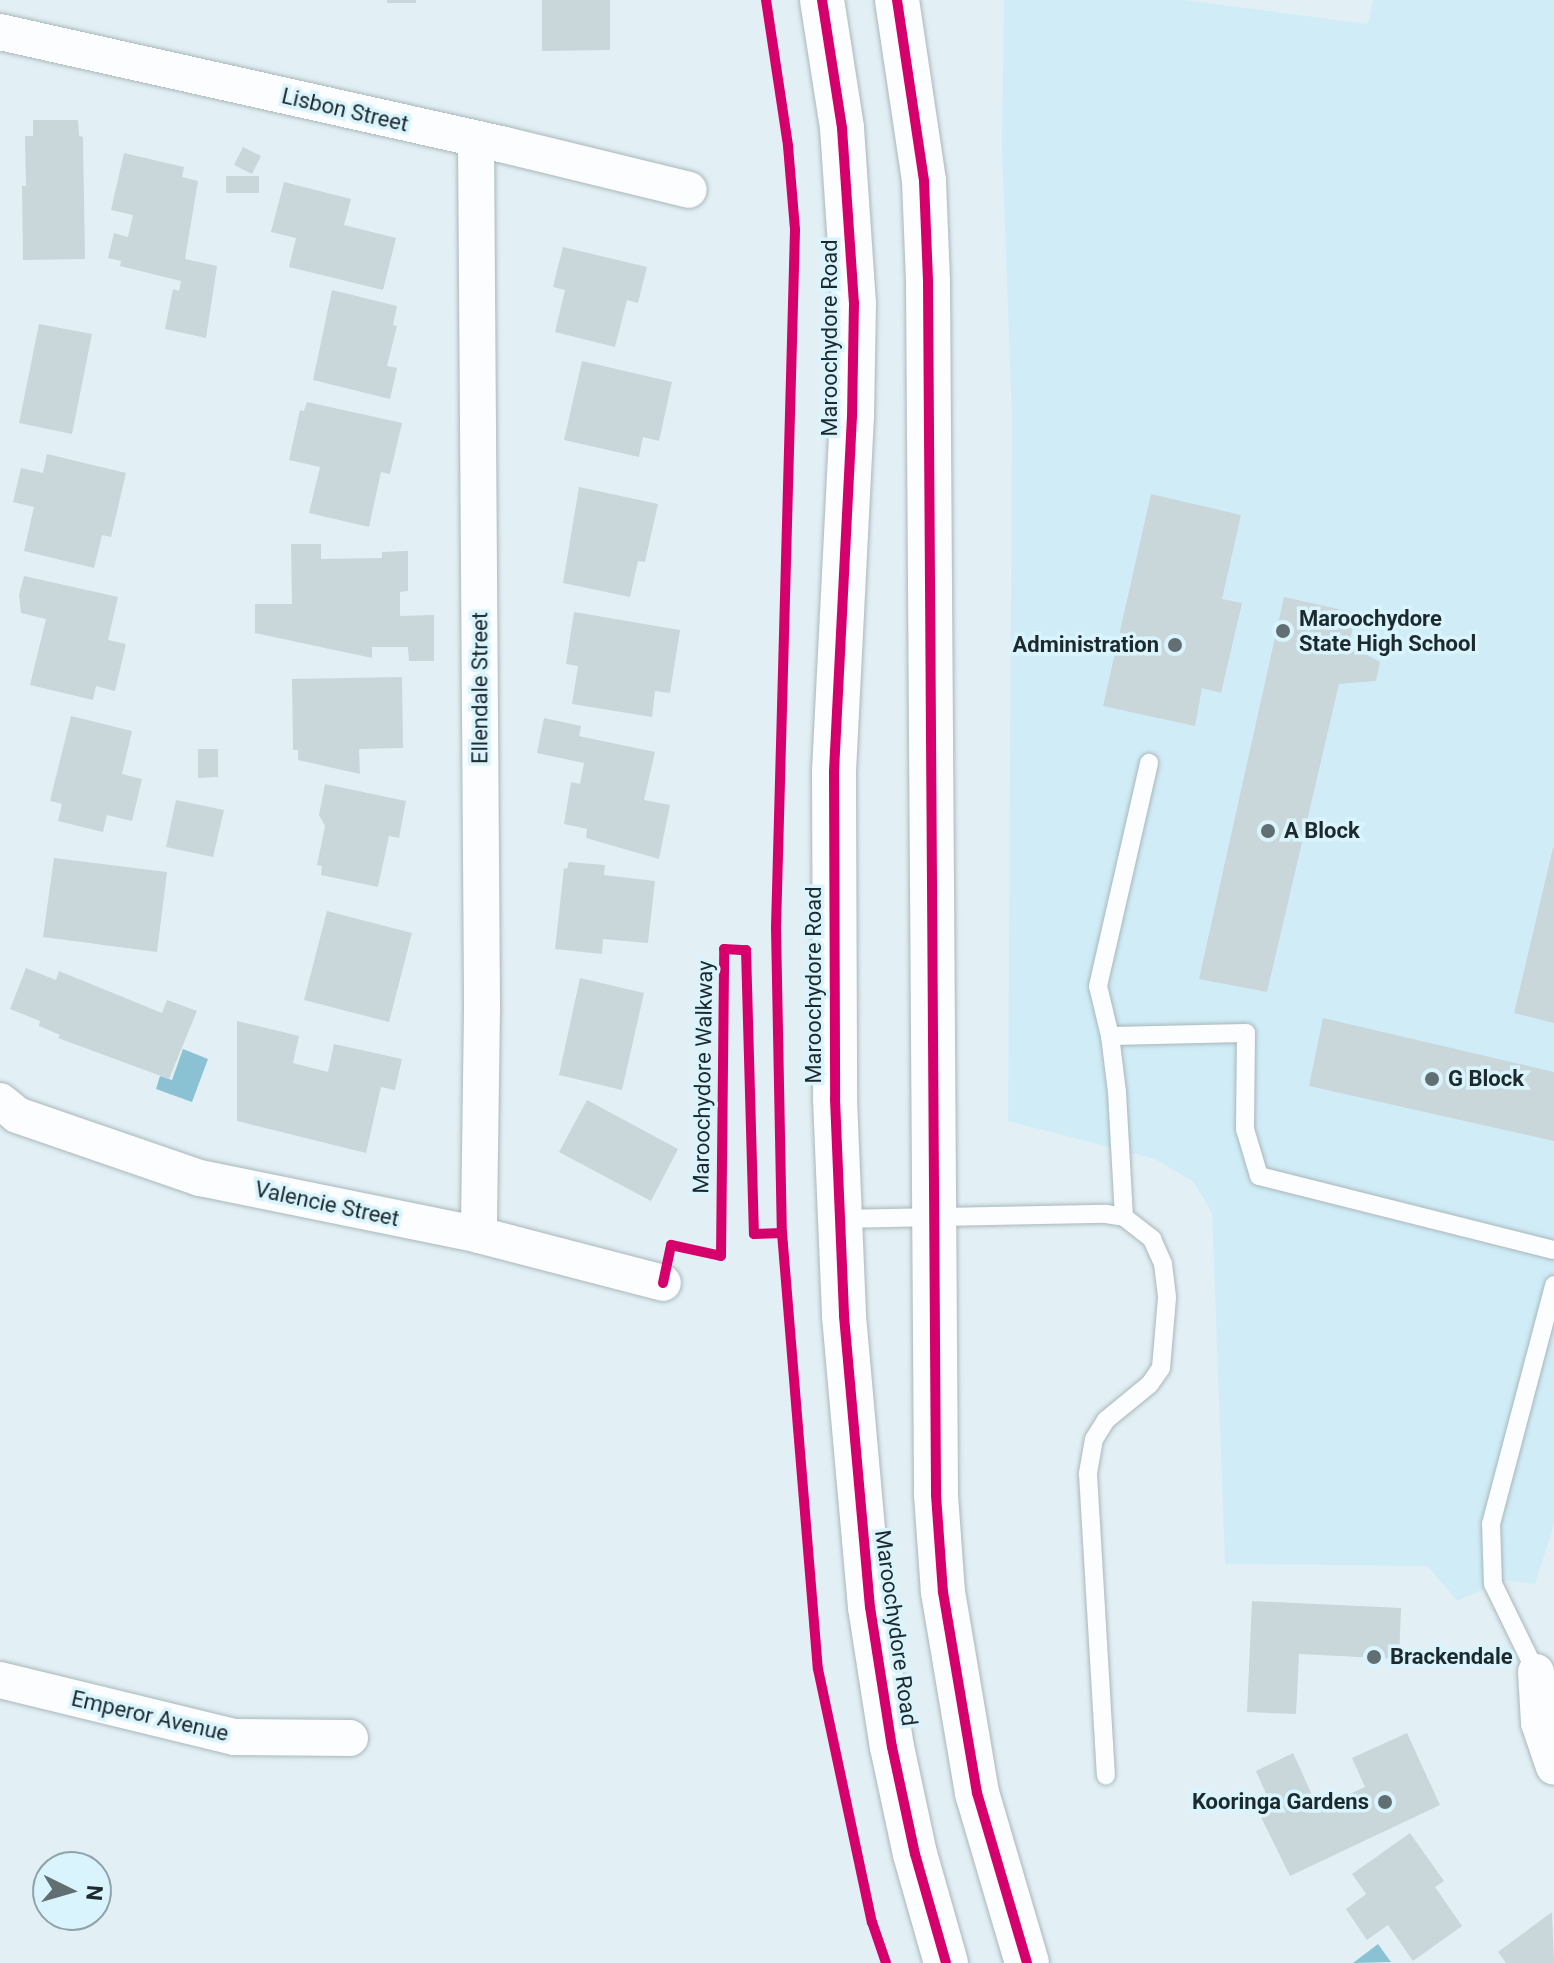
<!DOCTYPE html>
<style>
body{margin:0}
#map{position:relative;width:1554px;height:1963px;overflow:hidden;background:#e2f0f5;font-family:Roboto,sans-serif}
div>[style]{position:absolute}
.built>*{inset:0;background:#d0edf7}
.water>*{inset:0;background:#8ac2d3}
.building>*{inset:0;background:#c9d6da}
.roads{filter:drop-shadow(0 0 2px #aab7bb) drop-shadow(0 0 2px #aab7bb)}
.service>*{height:18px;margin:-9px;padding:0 9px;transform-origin:9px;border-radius:9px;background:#fbfdfe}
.minor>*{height:36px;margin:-18px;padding:0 18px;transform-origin:18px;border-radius:18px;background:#fbfdfe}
.primary>*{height:44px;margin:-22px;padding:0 22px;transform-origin:22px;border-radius:22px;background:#fbfdfe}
.cycleway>*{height:10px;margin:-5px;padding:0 5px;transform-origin:5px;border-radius:5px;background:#d6006c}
.dots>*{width:22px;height:22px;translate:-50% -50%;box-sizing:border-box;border:4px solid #daf4fd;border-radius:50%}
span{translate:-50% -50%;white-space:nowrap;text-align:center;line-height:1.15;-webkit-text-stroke:7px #daf4fd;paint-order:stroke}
.street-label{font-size:22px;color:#1c292d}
.poi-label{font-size:22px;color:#1c292d;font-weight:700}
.left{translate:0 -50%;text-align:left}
.right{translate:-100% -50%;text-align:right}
.north{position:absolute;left:32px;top:1851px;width:80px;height:80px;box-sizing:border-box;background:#daf4fd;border:2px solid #8ea3aa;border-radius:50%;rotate:95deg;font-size:22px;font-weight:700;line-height:32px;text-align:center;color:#1c292d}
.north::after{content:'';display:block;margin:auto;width:28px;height:36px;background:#616f73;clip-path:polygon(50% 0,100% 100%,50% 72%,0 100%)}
</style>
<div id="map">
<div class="built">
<div style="clip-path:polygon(1004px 0,1185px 0,1368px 24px,1373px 0,1554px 0,1554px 1525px,1535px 1584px,1503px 1580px,1458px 1601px,1427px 1566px,1225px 1564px,1212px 1213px,1194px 1182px,1155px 1159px,1008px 1121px,1012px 418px,1002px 149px)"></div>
</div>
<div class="water">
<div style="clip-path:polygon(183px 1049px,208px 1059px,192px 1102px,156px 1089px,160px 1076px,172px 1080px)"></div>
<div style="clip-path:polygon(1378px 1944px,1391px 1962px,1353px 1963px)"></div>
</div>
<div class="building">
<div style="clip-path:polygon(387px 0,416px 0,416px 3px,387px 3px)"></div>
<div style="clip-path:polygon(542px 0,610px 0,610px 50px,542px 51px)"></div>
<div style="clip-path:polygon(33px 120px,78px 120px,79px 136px,83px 137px,85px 259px,23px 260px,22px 186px,26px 186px,25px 136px,33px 136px)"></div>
<div style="clip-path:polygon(243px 147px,261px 156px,252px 174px,234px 165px)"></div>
<div style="clip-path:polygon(124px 153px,184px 167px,182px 177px,198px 181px,185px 259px,217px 266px,206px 338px,165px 329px,173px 289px,179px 291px,181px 281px,120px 266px,121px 261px,108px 258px,114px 233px,128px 237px,133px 215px,111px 210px)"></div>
<div style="clip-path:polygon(226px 176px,259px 176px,259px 193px,226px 193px)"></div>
<div style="clip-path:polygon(284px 182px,351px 199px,344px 225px,396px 238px,383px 290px,289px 267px,296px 238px,271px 232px)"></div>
<div style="clip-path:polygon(563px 247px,647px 267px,638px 303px,627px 300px,615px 347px,555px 332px,565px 290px,553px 287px)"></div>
<div style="clip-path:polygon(332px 290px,397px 306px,393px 325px,397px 326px,387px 366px,397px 368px,390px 399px,313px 380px)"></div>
<div style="clip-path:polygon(39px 324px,92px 334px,72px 434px,19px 423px)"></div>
<div style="clip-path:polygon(582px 361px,672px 382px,659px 441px,643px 437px,639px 457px,564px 440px)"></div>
<div style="clip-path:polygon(307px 402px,402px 423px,390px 474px,381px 472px,369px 527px,309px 513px,320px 467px,289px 460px,300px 410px,304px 411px)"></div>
<div style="clip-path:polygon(47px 454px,126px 473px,111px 537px,102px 535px,94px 568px,24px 551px,34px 507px,13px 502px,21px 468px,43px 473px)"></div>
<div style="clip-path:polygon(579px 487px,658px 504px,645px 562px,638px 561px,630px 597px,563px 583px)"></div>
<div style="clip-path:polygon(1151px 494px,1241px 515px,1222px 599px,1242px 603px,1221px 693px,1202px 688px,1195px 726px,1103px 706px)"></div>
<div style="clip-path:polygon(291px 544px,321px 544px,321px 559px,382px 558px,382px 552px,408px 551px,408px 591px,400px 592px,400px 616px,434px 615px,434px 661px,409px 661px,408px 647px,372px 647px,372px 658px,255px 633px,255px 604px,292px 604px)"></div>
<div style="clip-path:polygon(24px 576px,118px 597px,108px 640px,126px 644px,115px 691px,96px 686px,93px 700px,30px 685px,46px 619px,21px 613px,19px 595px)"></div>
<div style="clip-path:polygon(1284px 597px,1356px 613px,1349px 645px,1380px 662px,1376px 681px,1339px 684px,1267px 992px,1199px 979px)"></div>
<div style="clip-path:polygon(574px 612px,680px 630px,670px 693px,655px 691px,652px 717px,572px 704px,578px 666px,566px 664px)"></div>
<div style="clip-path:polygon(402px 677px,403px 748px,359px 749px,360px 774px,298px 760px,298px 750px,293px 750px,292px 679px)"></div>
<div style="clip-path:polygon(71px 716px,132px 731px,122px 774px,142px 779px,132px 821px,107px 815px,103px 832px,58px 821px,62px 804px,50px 801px)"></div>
<div style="clip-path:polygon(544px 718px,581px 726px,579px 736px,655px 752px,644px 800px,670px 805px,659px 859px,586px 838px,587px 829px,564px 824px,571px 782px,580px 784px,584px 763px,537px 753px)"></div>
<div style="clip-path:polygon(198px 749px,218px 749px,218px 777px,198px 778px)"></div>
<div style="clip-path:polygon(325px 784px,406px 801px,399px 838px,389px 836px,378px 887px,321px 875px,322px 866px,317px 865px,325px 826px,319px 815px)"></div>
<div style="clip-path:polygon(176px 800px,224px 810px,213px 857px,166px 847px)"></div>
<div style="clip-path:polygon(1553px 848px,1554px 848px,1554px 1023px,1514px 1013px)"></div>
<div style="clip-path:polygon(54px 858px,167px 872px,157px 952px,43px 937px)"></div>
<div style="clip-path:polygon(569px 862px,605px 865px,604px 875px,655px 881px,648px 943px,603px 939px,602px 954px,555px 949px,564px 868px,567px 869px)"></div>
<div style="clip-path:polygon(327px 911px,412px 933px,389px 1022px,304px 1000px)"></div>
<div style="clip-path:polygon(26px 968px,56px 980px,59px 971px,162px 1013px,167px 1000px,197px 1011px,169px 1079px,58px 1038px,60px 1035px,39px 1026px,40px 1021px,10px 1009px)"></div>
<div style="clip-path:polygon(580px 978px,644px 993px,622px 1090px,559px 1075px)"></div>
<div style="clip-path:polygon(1323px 1018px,1554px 1072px,1554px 1141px,1309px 1086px)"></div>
<div style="clip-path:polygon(237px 1021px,299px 1036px,293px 1063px,328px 1072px,334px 1044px,402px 1059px,395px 1090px,381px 1087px,366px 1153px,237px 1121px)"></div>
<div style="clip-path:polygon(587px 1100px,678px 1149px,651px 1201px,559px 1152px)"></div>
<div style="clip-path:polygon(1252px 1601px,1401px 1608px,1399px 1659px,1299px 1654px,1296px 1714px,1247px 1712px)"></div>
<div style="clip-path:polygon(1407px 1733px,1440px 1805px,1290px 1876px,1255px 1805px,1268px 1798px,1256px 1771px,1293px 1753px,1318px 1808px,1365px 1787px,1352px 1758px)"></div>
<div style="clip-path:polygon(1410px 1833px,1444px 1881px,1435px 1887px,1462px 1926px,1413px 1961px,1388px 1925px,1367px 1940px,1346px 1909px,1366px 1894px,1352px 1874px)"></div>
<div style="clip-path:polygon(1552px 1912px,1554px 1963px,1506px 1963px,1498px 1952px)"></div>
</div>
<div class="roads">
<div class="service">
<div style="left:1110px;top:1036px;width:136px;rotate:-1.3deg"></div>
<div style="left:1246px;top:1033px;width:96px;rotate:90.6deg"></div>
<div style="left:1245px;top:1129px;width:49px;rotate:73.4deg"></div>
<div style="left:1259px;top:1176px;width:304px;rotate:14.1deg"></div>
<div style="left:1124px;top:1217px;width:125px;rotate:-93.2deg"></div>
<div style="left:1117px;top:1092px;width:56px;rotate:-97.1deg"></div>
<div style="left:1110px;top:1036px;width:51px;rotate:-103.5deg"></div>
<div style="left:1098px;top:986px;width:229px;rotate:-77.1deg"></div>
<div style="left:838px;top:1219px;width:268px;rotate:-1.1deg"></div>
<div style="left:1106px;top:1214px;width:18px;rotate:9deg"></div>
<div style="left:1124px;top:1217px;width:36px;rotate:38deg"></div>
<div style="left:1152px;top:1239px;width:27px;rotate:66deg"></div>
<div style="left:1163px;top:1264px;width:34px;rotate:83deg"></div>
<div style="left:1167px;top:1298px;width:70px;rotate:94.9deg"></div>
<div style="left:1161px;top:1368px;width:19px;rotate:125deg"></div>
<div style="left:1150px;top:1384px;width:57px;rotate:140.7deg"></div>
<div style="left:1106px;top:1420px;width:22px;rotate:122deg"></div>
<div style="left:1094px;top:1439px;width:36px;rotate:100deg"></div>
<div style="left:1088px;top:1474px;width:302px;rotate:86.6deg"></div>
<div style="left:1536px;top:1672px;width:98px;rotate:-116deg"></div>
<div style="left:1493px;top:1584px;width:60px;rotate:-91.9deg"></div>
<div style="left:1491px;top:1524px;width:247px;rotate:-75.2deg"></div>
</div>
<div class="minor">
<div style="left:0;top:32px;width:517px;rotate:12.61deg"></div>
<div style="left:505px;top:145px;width:189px;rotate:13.7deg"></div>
<div style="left:476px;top:140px;width:869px;rotate:89.6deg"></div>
<div style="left:482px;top:1009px;width:226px;rotate:90.8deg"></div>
<div style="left:0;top:1101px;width:22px;rotate:39deg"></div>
<div style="left:17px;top:1115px;width:194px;rotate:19deg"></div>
<div style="left:200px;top:1178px;width:285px;rotate:11.5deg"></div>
<div style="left:479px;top:1235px;width:190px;rotate:14.6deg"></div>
<div style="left:1536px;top:1672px;width:51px;rotate:86.6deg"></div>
<div style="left:1539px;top:1723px;width:46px;rotate:71.2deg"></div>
<div style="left:0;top:1680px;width:241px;rotate:13.7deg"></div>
<div style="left:234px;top:1737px;width:116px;rotate:0.5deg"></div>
</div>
<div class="primary">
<div style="left:822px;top:0;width:130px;rotate:81.1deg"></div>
<div style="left:842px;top:128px;width:175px;rotate:86.1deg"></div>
<div style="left:854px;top:303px;width:113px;rotate:91deg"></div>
<div style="left:852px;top:416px;width:356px;rotate:92.9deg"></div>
<div style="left:834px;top:772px;width:327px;rotate:89.8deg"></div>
<div style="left:835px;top:1099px;width:217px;rotate:87.6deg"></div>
<div style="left:844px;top:1316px;width:292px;rotate:84.9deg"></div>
<div style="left:870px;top:1607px;width:142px;rotate:81.1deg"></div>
<div style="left:892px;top:1747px;width:109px;rotate:77.9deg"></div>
<div style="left:915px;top:1854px;width:113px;rotate:74.1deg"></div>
<div style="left:897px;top:0;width:183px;rotate:81.5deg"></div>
<div style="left:924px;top:181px;width:101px;rotate:87.7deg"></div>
<div style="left:928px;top:282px;width:1213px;rotate:89.62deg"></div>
<div style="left:936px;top:1495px;width:97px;rotate:85.9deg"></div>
<div style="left:943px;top:1592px;width:204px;rotate:80.4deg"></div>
<div style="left:977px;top:1793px;width:177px;rotate:73.6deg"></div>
</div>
</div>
<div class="cycleway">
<div style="left:766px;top:0;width:148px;rotate:81.4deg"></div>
<div style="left:788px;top:146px;width:84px;rotate:85.2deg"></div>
<div style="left:795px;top:230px;width:698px;rotate:91.56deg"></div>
<div style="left:776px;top:928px;width:305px;rotate:88.9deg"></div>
<div style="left:782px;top:1233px;width:437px;rotate:85.3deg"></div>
<div style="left:818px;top:1669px;width:259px;rotate:78deg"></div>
<div style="left:872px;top:1922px;width:43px;rotate:71.1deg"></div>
<div style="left:822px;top:0;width:130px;rotate:81.1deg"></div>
<div style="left:842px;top:128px;width:175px;rotate:86.1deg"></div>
<div style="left:854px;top:303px;width:113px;rotate:91deg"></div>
<div style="left:852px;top:416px;width:356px;rotate:92.9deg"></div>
<div style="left:834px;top:772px;width:327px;rotate:89.8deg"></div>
<div style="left:835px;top:1099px;width:217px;rotate:87.6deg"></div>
<div style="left:844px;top:1316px;width:292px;rotate:84.9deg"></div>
<div style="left:870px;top:1607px;width:142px;rotate:81.1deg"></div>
<div style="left:892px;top:1747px;width:109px;rotate:77.9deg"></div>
<div style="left:915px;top:1854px;width:113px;rotate:74.1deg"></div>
<div style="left:897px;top:0;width:183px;rotate:81.5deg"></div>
<div style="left:924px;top:181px;width:101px;rotate:87.7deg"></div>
<div style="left:928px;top:282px;width:1213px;rotate:89.62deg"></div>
<div style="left:936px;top:1495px;width:97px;rotate:85.9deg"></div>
<div style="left:943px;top:1592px;width:204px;rotate:80.4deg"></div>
<div style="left:977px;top:1793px;width:177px;rotate:73.6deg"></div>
<div style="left:663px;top:1283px;width:39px;rotate:-78deg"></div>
<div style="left:671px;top:1245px;width:51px;rotate:12.4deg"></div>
<div style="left:721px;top:1256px;width:307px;rotate:-89.4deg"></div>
<div style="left:724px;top:949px;width:22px;rotate:3deg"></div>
<div style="left:746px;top:950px;width:284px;rotate:88.4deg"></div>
<div style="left:754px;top:1234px;width:28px;rotate:-2deg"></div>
</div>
<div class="dots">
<div style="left:1283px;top:631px;background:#616f73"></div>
<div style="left:1175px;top:645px;background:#616f73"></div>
<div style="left:1268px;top:831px;background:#616f73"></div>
<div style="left:1432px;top:1079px;background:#616f73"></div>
<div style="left:1374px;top:1657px;background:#616f73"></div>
<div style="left:1385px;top:1802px;background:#616f73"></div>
</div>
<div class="street-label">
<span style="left:345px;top:110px;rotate:13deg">Lisbon Street</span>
<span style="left:830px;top:338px;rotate:-90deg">Maroochydore Road</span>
<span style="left:480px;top:688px;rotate:-90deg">Ellendale Street</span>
<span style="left:814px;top:985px;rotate:-90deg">Maroochydore Road</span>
<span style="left:703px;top:1077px;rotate:-89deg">Maroochydore Walkway</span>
<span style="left:327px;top:1204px;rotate:12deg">Valencie Street</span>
<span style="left:896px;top:1628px;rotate:82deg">Maroochydore Road</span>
<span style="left:150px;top:1716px;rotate:13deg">Emperor Avenue</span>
</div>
<div class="poi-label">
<span class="left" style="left:1299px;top:631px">Maroochydore<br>State High School</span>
<span class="right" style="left:1159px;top:645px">Administration</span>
<span class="left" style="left:1284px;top:831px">A Block</span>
<span class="left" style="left:1448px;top:1079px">G Block</span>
<span class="left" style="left:1390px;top:1657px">Brackendale</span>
<span class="right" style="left:1369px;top:1802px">Kooringa Gardens</span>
</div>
<div class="north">N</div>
</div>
